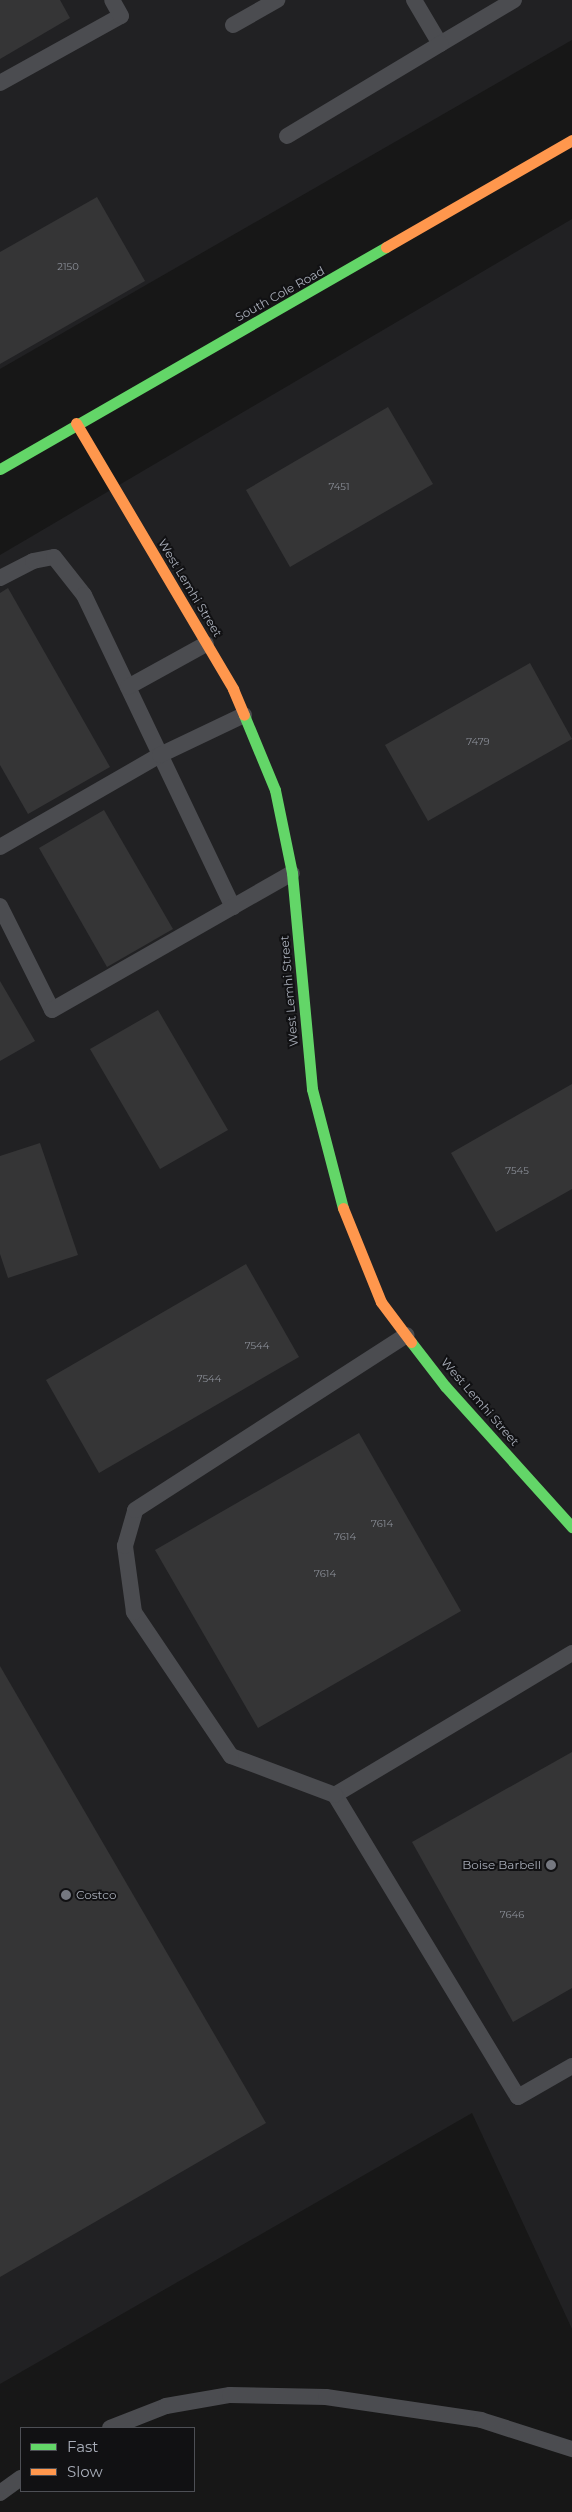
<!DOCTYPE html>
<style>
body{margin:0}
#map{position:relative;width:572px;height:2512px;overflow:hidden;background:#171717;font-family:Montserrat,sans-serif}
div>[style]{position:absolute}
.built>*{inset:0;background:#212123}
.building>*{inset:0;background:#353536}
.lane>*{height:16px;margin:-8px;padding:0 8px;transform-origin:8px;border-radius:8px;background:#4b4c50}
.fast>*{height:11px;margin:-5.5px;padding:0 5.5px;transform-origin:5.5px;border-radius:5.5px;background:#63d668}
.slow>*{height:11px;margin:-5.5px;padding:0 5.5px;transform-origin:5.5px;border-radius:5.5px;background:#ff974d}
.dots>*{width:14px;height:14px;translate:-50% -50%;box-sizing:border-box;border:2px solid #111113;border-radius:50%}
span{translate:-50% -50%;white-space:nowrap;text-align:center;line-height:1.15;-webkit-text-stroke:4px #111113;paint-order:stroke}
.number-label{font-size:10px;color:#8b8f98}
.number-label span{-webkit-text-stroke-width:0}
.street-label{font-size:12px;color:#a8adb8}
.poi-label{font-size:12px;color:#a8adb8}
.right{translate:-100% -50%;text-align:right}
.left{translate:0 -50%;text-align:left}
.legend{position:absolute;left:20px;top:2427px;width:175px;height:65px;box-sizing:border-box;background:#111113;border:1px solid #4d4f55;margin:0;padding:6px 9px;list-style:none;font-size:15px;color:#a8adb8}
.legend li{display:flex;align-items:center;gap:10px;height:25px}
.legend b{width:25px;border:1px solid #4d4f55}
</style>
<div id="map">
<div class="built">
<div style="clip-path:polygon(0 0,572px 0,572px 40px,0 369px)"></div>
<div style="clip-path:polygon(572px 219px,572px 2329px,472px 2113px,0 2384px,0 555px)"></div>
</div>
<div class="building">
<div style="clip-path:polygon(0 0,60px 0,70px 18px,0 59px)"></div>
<div style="clip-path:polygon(97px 197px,145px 281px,0 364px,0 252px)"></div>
<div style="clip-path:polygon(388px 407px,433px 484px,290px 567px,246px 490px)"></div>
<div style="clip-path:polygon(8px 588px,110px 767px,28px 814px,0 765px,0 593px)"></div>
<div style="clip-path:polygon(530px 663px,572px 739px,428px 821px,385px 745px)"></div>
<div style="clip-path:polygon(104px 810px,173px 929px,107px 967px,39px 848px)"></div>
<div style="clip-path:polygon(0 981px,35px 1041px,0 1061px)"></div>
<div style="clip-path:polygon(158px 1010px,228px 1130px,160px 1169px,90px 1049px)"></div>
<div style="clip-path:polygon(572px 1084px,572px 1189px,496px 1232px,451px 1153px)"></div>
<div style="clip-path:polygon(40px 1143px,78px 1255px,8px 1278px,0 1254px,0 1156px)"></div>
<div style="clip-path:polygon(246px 1264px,299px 1357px,99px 1473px,46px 1380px)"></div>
<div style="clip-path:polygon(359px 1433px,461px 1611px,258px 1728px,155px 1550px)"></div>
<div style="clip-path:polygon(0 1666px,266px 2123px,0 2277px)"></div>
<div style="clip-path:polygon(572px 1752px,572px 1988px,513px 2022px,412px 1842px)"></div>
</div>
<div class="lane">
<div style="left:414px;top:0;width:51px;rotate:59.4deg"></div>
<div style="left:440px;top:44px;width:86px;rotate:-30.7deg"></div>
<div style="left:233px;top:25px;width:51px;rotate:-29.6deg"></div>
<div style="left:0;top:83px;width:138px;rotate:-29deg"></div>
<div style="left:121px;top:16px;width:18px;rotate:-119deg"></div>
<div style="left:287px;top:136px;width:179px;rotate:-31deg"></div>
<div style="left:0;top:578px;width:37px;rotate:-27deg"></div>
<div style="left:33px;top:561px;width:21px;rotate:-11deg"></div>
<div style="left:54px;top:557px;width:48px;rotate:51.7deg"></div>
<div style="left:84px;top:595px;width:346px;rotate:64.5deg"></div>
<div style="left:128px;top:687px;width:89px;rotate:-28.9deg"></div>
<div style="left:0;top:847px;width:185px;rotate:-29.9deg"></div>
<div style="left:160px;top:755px;width:93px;rotate:-25.5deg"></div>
<div style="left:0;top:906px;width:116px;rotate:63.4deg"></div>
<div style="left:52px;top:1010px;width:276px;rotate:-29.7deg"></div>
<div style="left:572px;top:1653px;width:276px;rotate:149.1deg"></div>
<div style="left:335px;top:1795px;width:353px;rotate:58.8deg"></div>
<div style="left:518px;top:2097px;width:62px;rotate:-29.9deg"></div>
<div style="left:335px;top:1795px;width:111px;rotate:-159.4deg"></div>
<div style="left:231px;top:1756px;width:174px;rotate:-124deg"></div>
<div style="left:134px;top:1612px;width:67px;rotate:-97.8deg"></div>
<div style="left:125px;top:1546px;width:37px;rotate:-74deg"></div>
<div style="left:135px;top:1510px;width:323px;rotate:-32.8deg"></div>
<div style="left:110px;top:2428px;width:60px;rotate:-21.4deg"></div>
<div style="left:166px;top:2406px;width:65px;rotate:-9.8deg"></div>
<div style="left:230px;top:2395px;width:96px;rotate:1.2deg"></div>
<div style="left:326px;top:2397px;width:157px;rotate:8.4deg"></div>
<div style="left:481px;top:2420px;width:96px;rotate:17.7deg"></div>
<div style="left:0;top:2493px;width:26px;rotate:-36deg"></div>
</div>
<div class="fast">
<div style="left:0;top:469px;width:445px;rotate:-29.9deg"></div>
<div style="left:244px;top:715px;width:81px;rotate:67.5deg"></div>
<div style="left:275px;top:790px;width:85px;rotate:78.4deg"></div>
<div style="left:292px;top:873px;width:217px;rotate:84.7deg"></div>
<div style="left:312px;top:1089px;width:123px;rotate:75.4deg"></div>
<div style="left:411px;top:1342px;width:56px;rotate:52.3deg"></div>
<div style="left:445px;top:1386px;width:190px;rotate:48deg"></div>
</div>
<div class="slow">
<div style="left:386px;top:247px;width:215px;rotate:-29.9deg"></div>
<div style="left:76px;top:423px;width:309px;rotate:59.4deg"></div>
<div style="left:233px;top:689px;width:28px;rotate:67deg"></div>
<div style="left:343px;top:1208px;width:101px;rotate:68deg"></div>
<div style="left:381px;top:1302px;width:50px;rotate:53.1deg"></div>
</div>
<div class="dots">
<div style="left:551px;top:1865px;background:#757880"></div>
<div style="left:66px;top:1895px;background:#757880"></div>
</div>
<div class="number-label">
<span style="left:68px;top:267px">2150</span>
<span style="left:339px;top:487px">7451</span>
<span style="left:478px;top:742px">7479</span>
<span style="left:517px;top:1171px">7545</span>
<span style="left:257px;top:1346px">7544</span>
<span style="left:209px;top:1379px">7544</span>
<span style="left:382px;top:1524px">7614</span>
<span style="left:345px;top:1537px">7614</span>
<span style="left:325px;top:1574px">7614</span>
<span style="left:512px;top:1915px">7646</span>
</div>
<div class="street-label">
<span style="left:280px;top:294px;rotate:-29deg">South Cole Road</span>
<span style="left:190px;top:588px;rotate:59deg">West Lemhi Street</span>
<span style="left:289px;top:991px;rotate:-95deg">West Lemhi Street</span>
<span style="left:480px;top:1402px;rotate:49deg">West Lemhi Street</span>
</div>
<div class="poi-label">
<span class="right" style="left:541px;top:1865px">Boise Barbell</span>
<span class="left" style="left:76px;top:1895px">Costco</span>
</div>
<ul class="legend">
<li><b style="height:6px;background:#63d668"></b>Fast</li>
<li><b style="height:6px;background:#ff974d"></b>Slow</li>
</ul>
</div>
